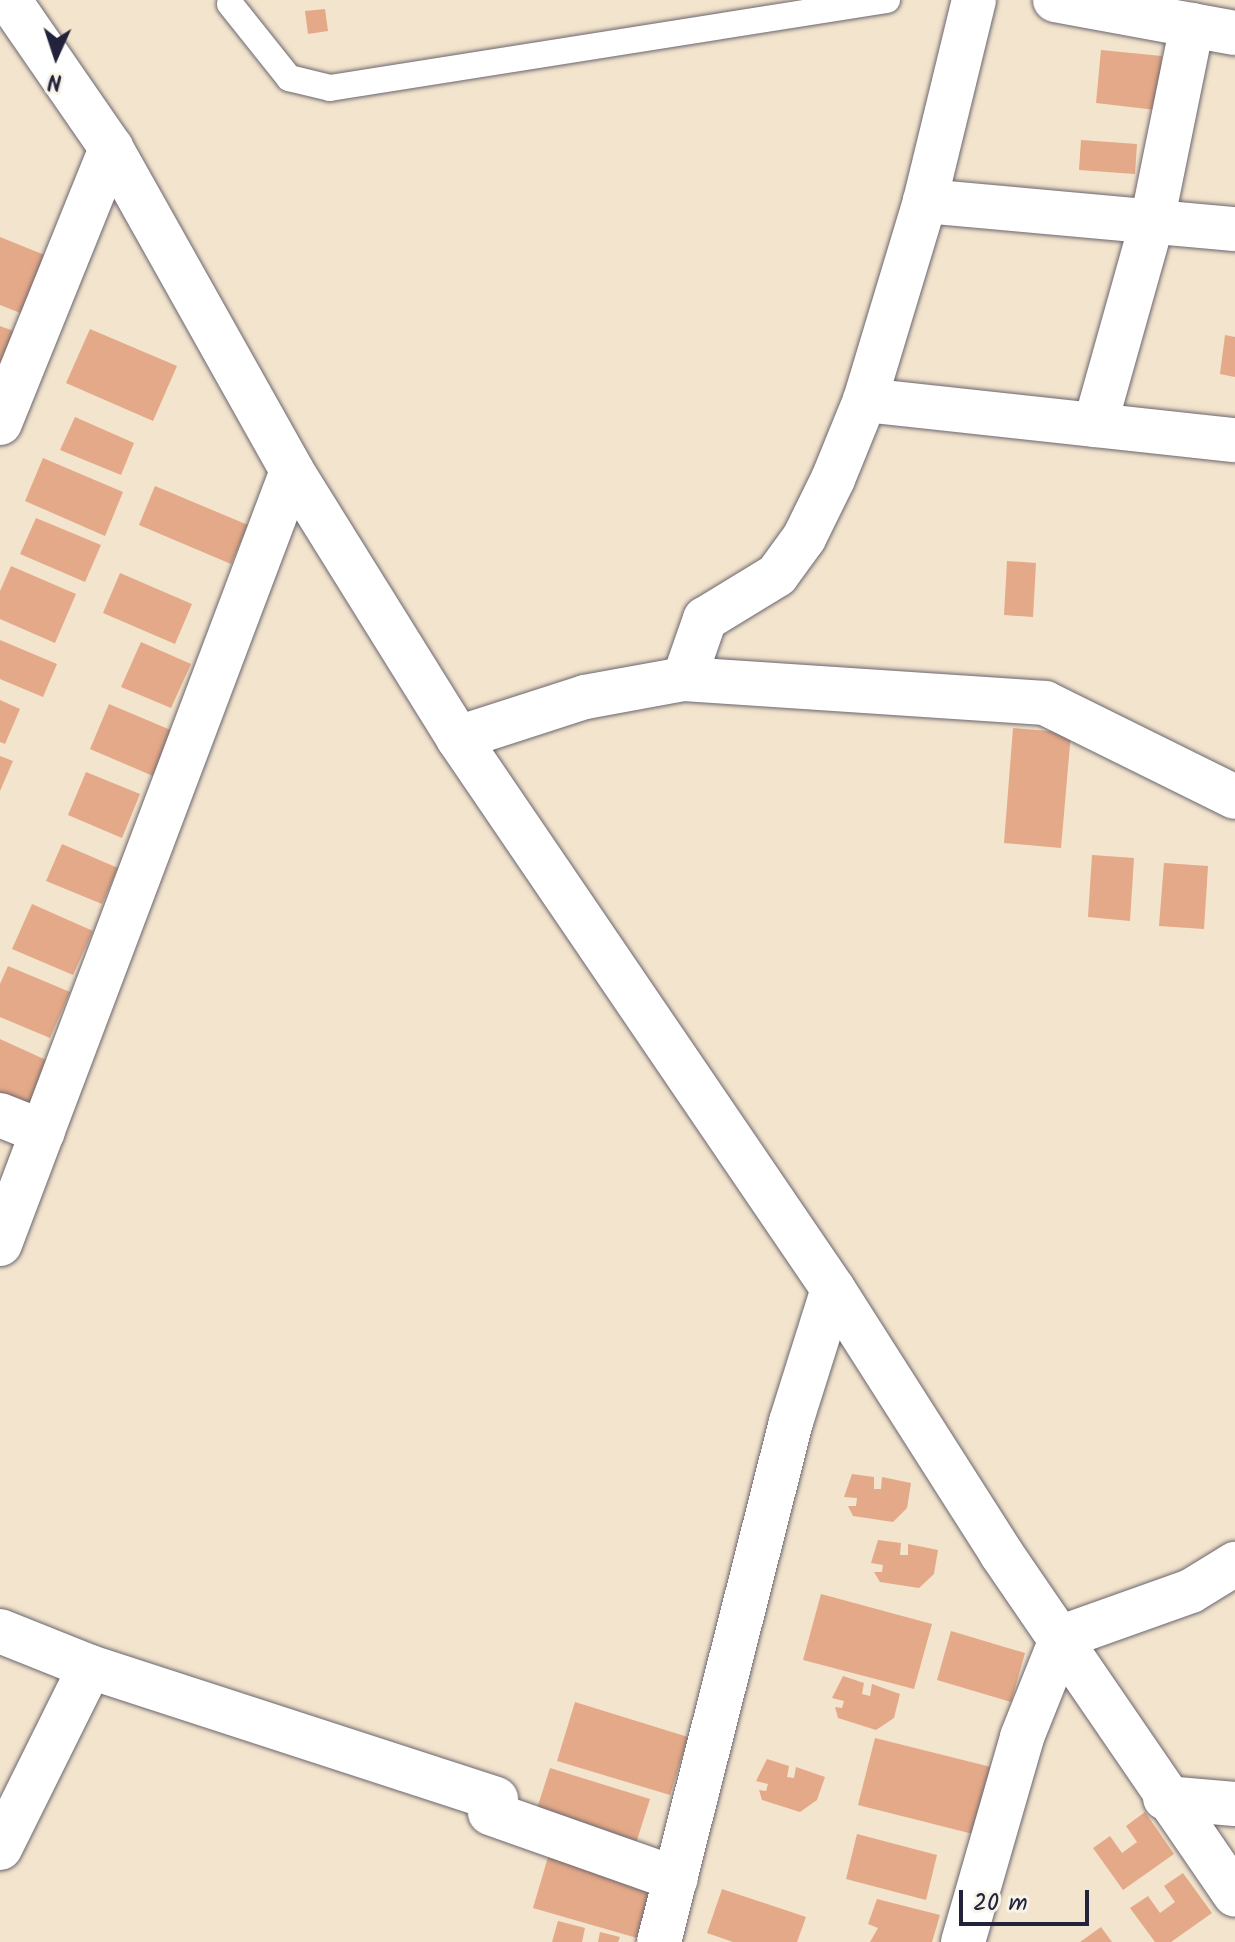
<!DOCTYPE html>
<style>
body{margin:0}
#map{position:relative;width:1235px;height:1942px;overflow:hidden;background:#f3e4cd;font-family:Kalam,sans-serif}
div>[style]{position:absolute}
.building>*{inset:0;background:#e4a988}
.roads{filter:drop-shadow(0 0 2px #6b666e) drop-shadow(0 0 2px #6b666e)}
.lane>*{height:26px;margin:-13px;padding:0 13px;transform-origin:13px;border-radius:13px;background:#fff}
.street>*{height:44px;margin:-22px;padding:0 22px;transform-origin:22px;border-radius:22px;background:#fff}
span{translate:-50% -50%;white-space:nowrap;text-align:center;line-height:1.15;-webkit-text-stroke:6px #f7f3e8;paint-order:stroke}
.north{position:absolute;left:16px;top:16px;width:80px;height:80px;-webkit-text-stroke:6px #f7f3e8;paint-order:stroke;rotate:183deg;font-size:22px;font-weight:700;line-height:32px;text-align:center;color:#22223b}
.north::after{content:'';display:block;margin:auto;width:28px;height:36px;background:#22223b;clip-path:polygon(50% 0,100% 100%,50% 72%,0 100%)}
.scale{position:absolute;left:959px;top:1890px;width:130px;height:36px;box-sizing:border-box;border:4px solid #22223b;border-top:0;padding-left:10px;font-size:24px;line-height:28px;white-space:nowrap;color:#22223b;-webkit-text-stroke:6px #f7f3e8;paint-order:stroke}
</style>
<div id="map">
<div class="building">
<div style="clip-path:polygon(325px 9px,328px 31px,308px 34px,305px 11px)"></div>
<div style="clip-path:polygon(1101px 50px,1162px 56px,1156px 110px,1096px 103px)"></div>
<div style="clip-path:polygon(1081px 140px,1137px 144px,1135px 174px,1079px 170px)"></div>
<div style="clip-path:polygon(0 237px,47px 256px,23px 314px,0 305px)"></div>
<div style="clip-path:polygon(0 326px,19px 333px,0 378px)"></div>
<div style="clip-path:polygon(90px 329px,177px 366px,153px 421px,66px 383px)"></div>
<div style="clip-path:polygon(1225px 335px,1235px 337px,1235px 377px,1220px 374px)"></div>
<div style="clip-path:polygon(75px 417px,134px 443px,121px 475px,60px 450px)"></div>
<div style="clip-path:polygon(43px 458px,123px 492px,105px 536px,25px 501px)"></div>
<div style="clip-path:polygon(155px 486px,248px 525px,231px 564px,139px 525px)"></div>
<div style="clip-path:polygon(36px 518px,101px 545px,85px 582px,20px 554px)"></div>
<div style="clip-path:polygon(1007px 561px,1036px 563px,1033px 617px,1004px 615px)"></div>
<div style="clip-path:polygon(11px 566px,76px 594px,55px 643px,0 619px,0 591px)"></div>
<div style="clip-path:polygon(120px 573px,192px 604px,175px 644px,103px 613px)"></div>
<div style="clip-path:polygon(0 640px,57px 664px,43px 697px,0 679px)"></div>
<div style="clip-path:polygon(141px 642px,191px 664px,171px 708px,121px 687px)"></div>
<div style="clip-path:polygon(0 700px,20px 709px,5px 744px,0 742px)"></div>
<div style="clip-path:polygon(109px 704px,173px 731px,153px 776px,90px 749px)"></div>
<div style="clip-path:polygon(1013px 728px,1071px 733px,1061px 848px,1004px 843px)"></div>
<div style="clip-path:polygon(0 756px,13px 761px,0 791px)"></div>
<div style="clip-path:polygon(86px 772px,140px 794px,122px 838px,68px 815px)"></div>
<div style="clip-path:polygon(62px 844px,118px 868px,102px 904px,46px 881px)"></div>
<div style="clip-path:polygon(1092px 855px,1134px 858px,1130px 921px,1088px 917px)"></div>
<div style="clip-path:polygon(1164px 863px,1208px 866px,1204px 929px,1159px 926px)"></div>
<div style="clip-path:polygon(32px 904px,93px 931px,73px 975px,12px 949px)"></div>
<div style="clip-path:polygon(8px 966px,70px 992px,50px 1038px,0 1017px,0 984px)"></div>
<div style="clip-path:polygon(0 1039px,57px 1065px,37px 1111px,0 1095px)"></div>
<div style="clip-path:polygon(852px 1474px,874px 1477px,874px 1489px,881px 1489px,882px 1477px,911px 1483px,907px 1508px,893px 1522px,853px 1516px,848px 1506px,856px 1506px,857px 1498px,844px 1497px)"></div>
<div style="clip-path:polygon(878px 1540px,901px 1543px,900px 1555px,908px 1555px,908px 1544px,938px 1550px,934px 1574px,919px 1588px,880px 1582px,874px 1572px,882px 1572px,883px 1565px,871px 1563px)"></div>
<div style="clip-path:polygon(821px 1594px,932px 1624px,914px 1689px,803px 1660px)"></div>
<div style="clip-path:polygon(951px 1631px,1025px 1653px,1011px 1702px,937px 1680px)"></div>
<div style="clip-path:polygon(843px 1676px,864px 1683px,862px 1694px,870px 1696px,872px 1684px,900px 1694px,894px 1718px,876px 1730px,838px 1718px,835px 1707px,842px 1708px,844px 1701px,832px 1698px)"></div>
<div style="clip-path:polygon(575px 1702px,688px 1737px,670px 1795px,557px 1761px)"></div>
<div style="clip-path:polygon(875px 1738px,991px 1767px,973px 1834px,858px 1805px)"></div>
<div style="clip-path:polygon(767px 1759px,789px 1766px,787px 1777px,794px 1778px,796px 1767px,825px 1777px,817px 1800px,800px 1812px,762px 1800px,759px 1790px,766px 1791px,768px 1784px,756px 1781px)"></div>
<div style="clip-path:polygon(550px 1768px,650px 1799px,632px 1856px,532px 1824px)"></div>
<div style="clip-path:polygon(1145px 1812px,1174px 1854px,1123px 1890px,1093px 1848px,1110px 1836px,1122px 1853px,1137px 1842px,1126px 1826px)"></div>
<div style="clip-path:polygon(857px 1834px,937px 1855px,926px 1900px,846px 1879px)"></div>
<div style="clip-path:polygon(548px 1857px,666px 1891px,651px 1942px,533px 1908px)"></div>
<div style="clip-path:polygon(1183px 1873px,1212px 1913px,1171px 1942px,1155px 1942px,1130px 1908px,1148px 1896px,1160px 1913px,1175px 1902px,1164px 1886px)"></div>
<div style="clip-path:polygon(722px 1889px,806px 1917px,797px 1942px,733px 1942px,707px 1933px)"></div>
<div style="clip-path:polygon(877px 1899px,940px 1915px,932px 1942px,870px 1942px,878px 1928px,868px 1924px)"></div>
<div style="clip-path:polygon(558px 1921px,585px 1928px,582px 1942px,552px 1942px)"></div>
<div style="clip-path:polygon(1101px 1927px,1112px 1942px,1080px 1942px)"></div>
<div style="clip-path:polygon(600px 1932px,620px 1937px,618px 1942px,598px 1942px)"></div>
</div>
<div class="roads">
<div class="lane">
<div style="left:230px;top:4px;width:95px;rotate:51.4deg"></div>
<div style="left:289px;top:78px;width:42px;rotate:13.7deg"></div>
<div style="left:330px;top:88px;width:564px;rotate:-8.98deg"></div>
</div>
<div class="street">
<div style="left:9px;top:0;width:180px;rotate:55.4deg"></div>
<div style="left:111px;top:148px;width:370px;rotate:60.7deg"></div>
<div style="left:292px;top:471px;width:314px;rotate:58.1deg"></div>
<div style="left:458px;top:738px;width:667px;rotate:55.76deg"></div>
<div style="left:833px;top:1289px;width:313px;rotate:57.5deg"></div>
<div style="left:1001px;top:1553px;width:414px;rotate:55.6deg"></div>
<div style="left:1055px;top:0;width:183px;rotate:10.4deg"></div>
<div style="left:925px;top:201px;width:311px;rotate:5.2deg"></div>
<div style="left:865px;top:400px;width:372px;rotate:6.2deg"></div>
<div style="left:0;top:423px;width:297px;rotate:-68deg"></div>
<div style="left:1095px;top:425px;width:211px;rotate:-74.3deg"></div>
<div style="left:1152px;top:222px;width:201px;rotate:-78.5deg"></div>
<div style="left:684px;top:679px;width:64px;rotate:-70.7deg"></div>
<div style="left:705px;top:619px;width:84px;rotate:-31.4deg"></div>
<div style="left:777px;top:575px;width:46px;rotate:-53.9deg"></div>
<div style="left:804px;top:538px;width:66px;rotate:-63.8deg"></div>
<div style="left:833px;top:479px;width:85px;rotate:-67.9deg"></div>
<div style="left:865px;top:400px;width:208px;rotate:-73.2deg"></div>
<div style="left:925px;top:201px;width:207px;rotate:-76.3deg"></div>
<div style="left:458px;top:738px;width:133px;rotate:-17.9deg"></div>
<div style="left:585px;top:697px;width:101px;rotate:-10.3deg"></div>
<div style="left:684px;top:679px;width:362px;rotate:3.8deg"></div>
<div style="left:1045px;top:703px;width:212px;rotate:26.3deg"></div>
<div style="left:0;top:1115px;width:46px;rotate:21.6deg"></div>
<div style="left:0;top:1244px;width:826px;rotate:-69.31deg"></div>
<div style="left:0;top:1631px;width:97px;rotate:21.8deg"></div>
<div style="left:90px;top:1667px;width:202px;rotate:116.4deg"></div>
<div style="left:90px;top:1667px;width:427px;rotate:18deg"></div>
<div style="left:1165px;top:1798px;width:70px;rotate:4.9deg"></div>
<div style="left:490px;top:1813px;width:197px;rotate:19.5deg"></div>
<div style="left:659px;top:1942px;width:536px;rotate:-75.76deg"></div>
<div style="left:791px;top:1422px;width:139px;rotate:-72.5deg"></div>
<div style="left:963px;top:1942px;width:213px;rotate:-73.9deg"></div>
<div style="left:1022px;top:1737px;width:108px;rotate:-68.2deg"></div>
<div style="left:1062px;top:1637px;width:137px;rotate:-19.6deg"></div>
<div style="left:1191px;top:1591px;width:52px;rotate:-31.5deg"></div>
</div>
</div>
<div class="north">N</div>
<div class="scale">20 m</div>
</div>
